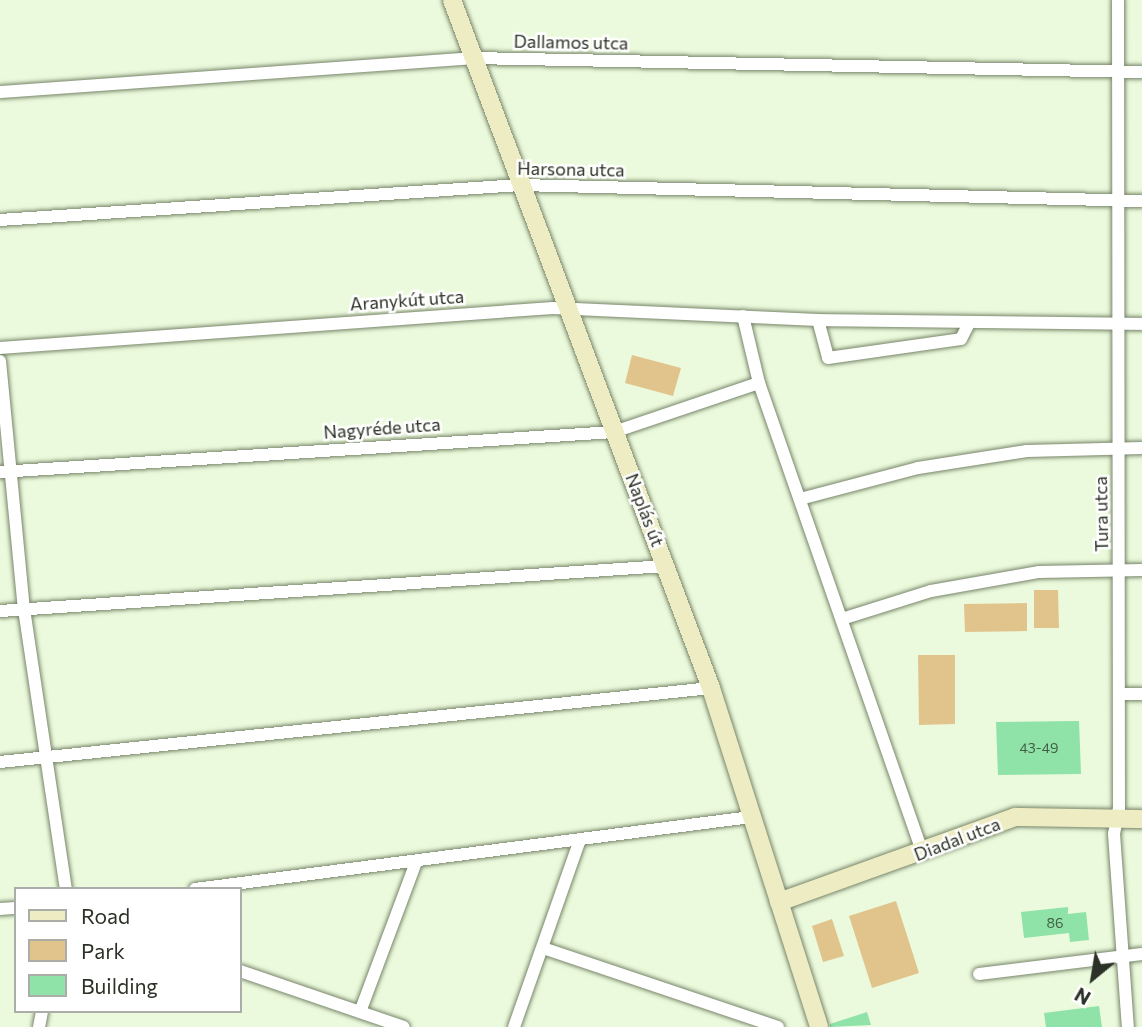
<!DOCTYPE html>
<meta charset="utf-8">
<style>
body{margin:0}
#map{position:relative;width:1142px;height:1027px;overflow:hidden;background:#ebfadc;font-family:Commissioner,sans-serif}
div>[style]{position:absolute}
.green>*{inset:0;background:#e1c48c}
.building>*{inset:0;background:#8fe2a8}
.roads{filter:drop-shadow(0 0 2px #78856a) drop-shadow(0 0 2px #78856a)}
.street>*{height:12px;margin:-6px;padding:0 6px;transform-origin:6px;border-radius:6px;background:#fff}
.secondary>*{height:18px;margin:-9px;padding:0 9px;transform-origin:9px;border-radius:9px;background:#eeecc2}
span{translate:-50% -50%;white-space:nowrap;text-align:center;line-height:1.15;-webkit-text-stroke:5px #fff;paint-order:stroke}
.number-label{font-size:14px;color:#445d46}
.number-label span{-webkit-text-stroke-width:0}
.street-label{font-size:18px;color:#2b3126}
.legend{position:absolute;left:14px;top:887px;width:228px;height:126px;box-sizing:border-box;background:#fff;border:2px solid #aaada8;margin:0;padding:9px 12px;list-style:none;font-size:21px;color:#2b3126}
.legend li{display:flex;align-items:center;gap:14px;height:35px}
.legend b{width:35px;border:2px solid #aaada8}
.north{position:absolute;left:1058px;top:943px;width:70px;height:70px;-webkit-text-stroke:5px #fff;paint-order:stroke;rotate:210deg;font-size:19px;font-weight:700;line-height:28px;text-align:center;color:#2b3126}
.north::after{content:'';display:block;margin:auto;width:24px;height:32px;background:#2b3126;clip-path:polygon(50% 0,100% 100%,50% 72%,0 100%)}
</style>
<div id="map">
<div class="green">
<div style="clip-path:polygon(632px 355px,681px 368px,673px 396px,625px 383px)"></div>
<div style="clip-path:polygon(1034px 590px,1058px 590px,1059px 628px,1034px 628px)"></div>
<div style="clip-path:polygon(1027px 603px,1027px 631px,965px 632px,964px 604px)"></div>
<div style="clip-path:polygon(918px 655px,955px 655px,955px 724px,919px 725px)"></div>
<div style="clip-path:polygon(896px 901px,919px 973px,872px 988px,849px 916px)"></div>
<div style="clip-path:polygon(832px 919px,844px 956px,823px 962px,812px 926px)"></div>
</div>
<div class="building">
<div style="clip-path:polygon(1079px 721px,1081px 774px,998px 775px,996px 722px)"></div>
<div style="clip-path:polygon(1068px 907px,1068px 914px,1086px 912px,1089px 940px,1070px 942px,1069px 933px,1024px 938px,1021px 912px)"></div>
<div style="clip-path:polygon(1099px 1006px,1102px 1027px,1046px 1027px,1044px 1013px)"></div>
<div style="clip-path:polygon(867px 1012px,871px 1025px,830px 1027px,830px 1024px)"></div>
</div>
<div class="roads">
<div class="street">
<div style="left:1118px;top:0;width:808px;rotate:89.93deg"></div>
<div style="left:1119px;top:808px;width:26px;rotate:101deg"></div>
<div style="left:1114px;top:834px;width:194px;rotate:85.9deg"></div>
<div style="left:0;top:92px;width:474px;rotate:-4.1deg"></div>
<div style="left:473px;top:58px;width:669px;rotate:1.2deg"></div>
<div style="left:0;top:220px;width:521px;rotate:-3.85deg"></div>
<div style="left:520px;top:185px;width:622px;rotate:1.47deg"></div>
<div style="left:743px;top:316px;width:69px;rotate:76.6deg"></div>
<div style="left:759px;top:383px;width:498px;rotate:70.8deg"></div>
<div style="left:818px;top:320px;width:39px;rotate:75deg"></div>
<div style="left:828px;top:358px;width:134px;rotate:-8.1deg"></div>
<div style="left:961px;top:339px;width:18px;rotate:-63deg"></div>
<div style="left:0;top:348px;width:554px;rotate:-4.14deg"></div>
<div style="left:553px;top:308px;width:265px;rotate:2.6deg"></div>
<div style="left:818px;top:320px;width:324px;rotate:0.7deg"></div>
<div style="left:0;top:361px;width:249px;rotate:84.5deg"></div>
<div style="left:24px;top:609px;width:283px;rotate:81.5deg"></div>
<div style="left:0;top:472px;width:615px;rotate:-3.73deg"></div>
<div style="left:614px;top:432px;width:153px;rotate:-18.7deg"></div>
<div style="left:800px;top:499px;width:122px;rotate:-14.7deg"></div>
<div style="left:918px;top:468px;width:110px;rotate:-8.9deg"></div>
<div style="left:1027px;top:451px;width:115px;rotate:-1.5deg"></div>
<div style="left:0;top:611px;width:668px;rotate:-3.87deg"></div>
<div style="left:845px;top:618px;width:90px;rotate:-17.4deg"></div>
<div style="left:931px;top:591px;width:110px;rotate:-10deg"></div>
<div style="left:1039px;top:572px;width:103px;rotate:-1.1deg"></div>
<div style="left:1120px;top:694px;width:22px"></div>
<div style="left:0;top:762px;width:715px;rotate:-5.94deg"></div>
<div style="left:195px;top:889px;width:561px;rotate:-7.38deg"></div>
<div style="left:0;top:909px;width:16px;rotate:-4deg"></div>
<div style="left:543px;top:948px;width:248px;rotate:18.6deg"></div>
<div style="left:240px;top:971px;width:173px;rotate:18.9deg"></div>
<div style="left:979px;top:974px;width:164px;rotate:-7deg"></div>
<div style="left:360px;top:1012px;width:160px;rotate:-69.5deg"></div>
<div style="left:39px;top:1027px;width:16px;rotate:-79deg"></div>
<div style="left:514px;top:1027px;width:198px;rotate:-70.6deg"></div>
</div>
<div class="secondary">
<div style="left:452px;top:0;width:735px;rotate:69.37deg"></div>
<div style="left:711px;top:688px;width:356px;rotate:72.3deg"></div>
<div style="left:779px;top:902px;width:251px;rotate:-19.8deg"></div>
<div style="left:1015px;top:817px;width:127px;rotate:0.9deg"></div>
</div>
</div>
<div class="number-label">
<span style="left:1039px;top:748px">43-49</span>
<span style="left:1055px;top:923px">86</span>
</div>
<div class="street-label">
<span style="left:571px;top:42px;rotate:1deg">Dallamos utca</span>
<span style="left:571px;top:169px;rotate:1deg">Harsona utca</span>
<span style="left:407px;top:300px;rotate:-4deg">Aranykút utca</span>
<span style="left:382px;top:428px;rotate:-4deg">Nagyréde utca</span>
<span style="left:645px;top:510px;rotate:69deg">Naplás út</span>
<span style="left:1101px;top:514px;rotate:-91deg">Tura utca</span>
<span style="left:957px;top:839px;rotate:-21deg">Diadal utca</span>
</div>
<ul class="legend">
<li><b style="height:9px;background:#eeecc2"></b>Road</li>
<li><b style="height:19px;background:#e1c48c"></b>Park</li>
<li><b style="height:19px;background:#8fe2a8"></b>Building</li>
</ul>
<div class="north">N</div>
</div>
